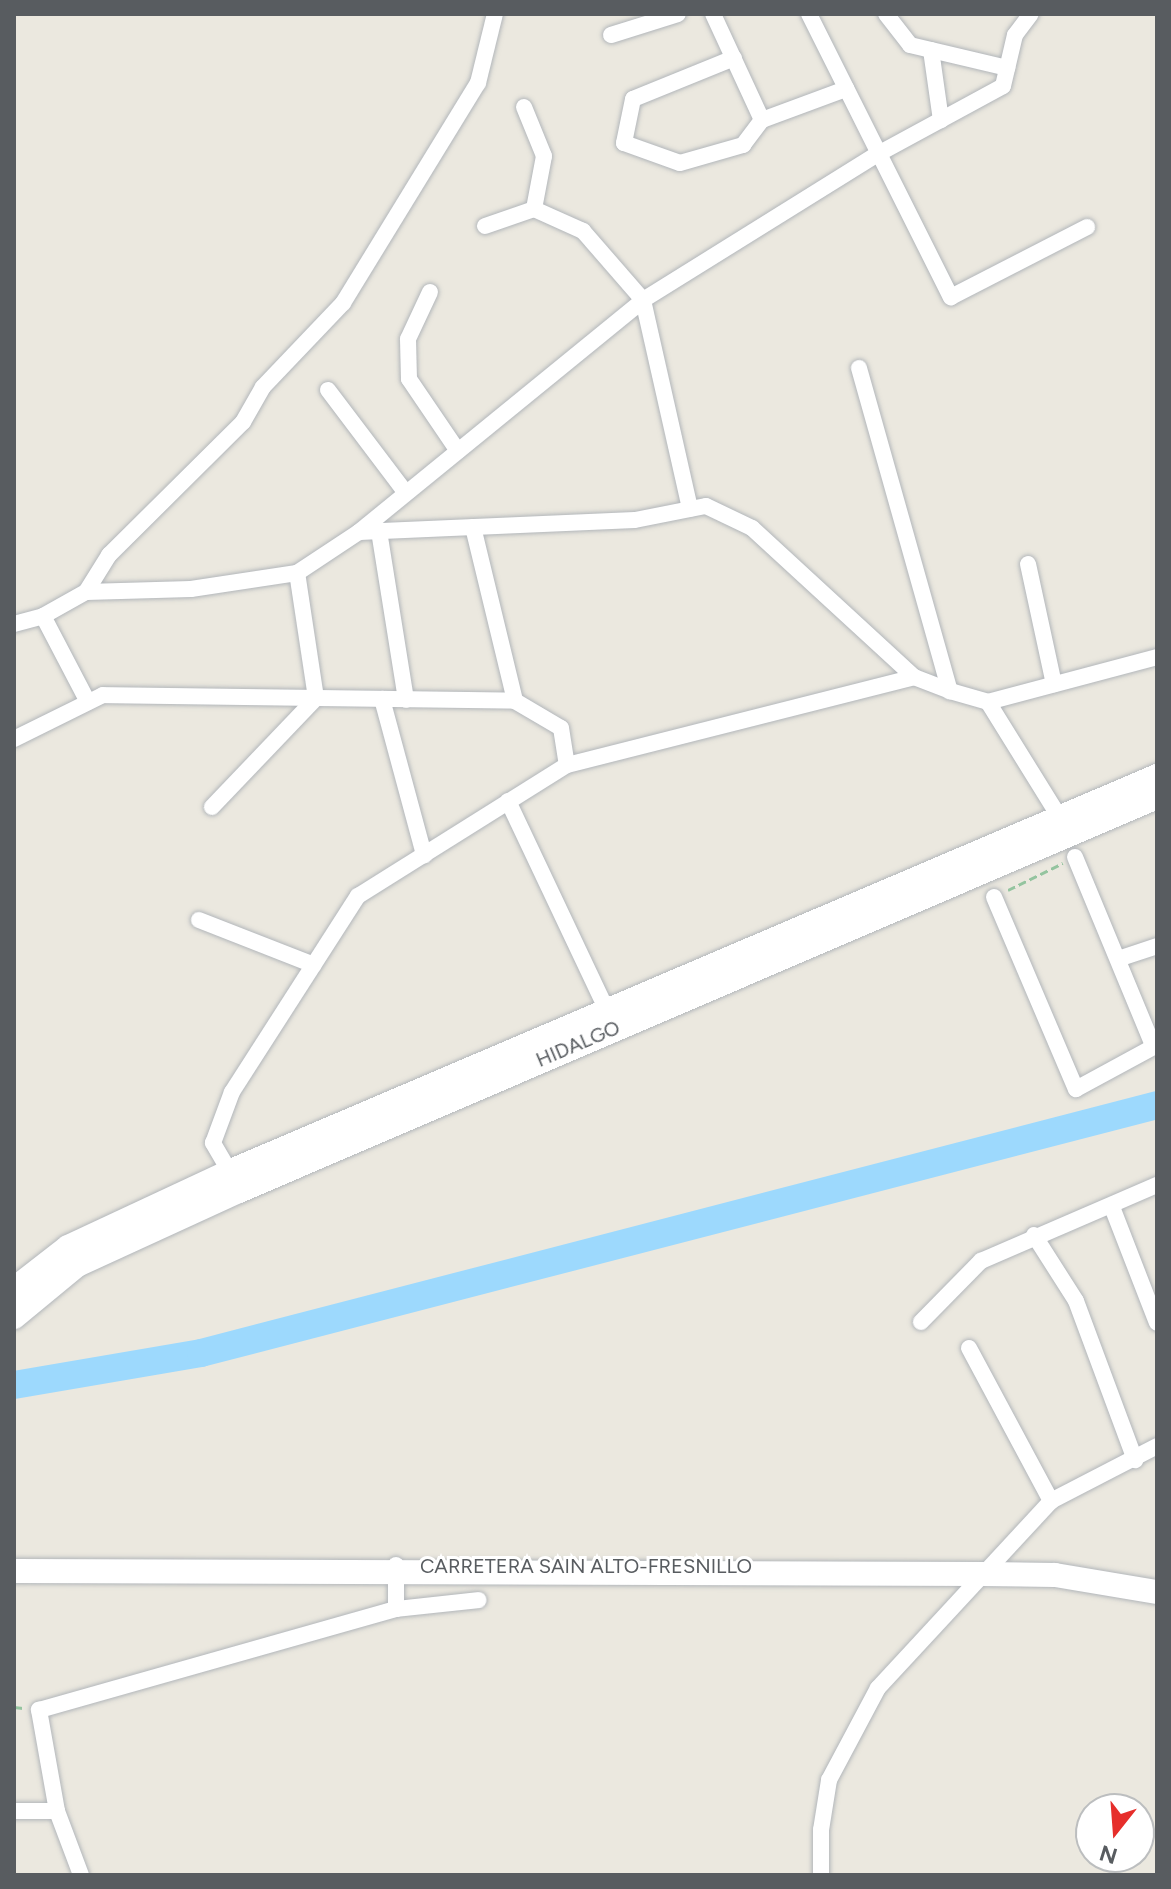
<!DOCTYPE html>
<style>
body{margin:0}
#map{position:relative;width:1171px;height:1889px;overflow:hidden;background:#ebe8df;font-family:Figtree,sans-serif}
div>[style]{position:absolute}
.river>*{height:28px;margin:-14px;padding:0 14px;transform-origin:14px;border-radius:14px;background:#9dd9fd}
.path>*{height:3px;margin-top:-1.5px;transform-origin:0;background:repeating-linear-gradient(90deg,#94c49f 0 8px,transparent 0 12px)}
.roads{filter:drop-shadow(0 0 2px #b2b6ba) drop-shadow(0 0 2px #b2b6ba)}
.minor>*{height:16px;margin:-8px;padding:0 8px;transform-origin:8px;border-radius:8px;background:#fff}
.secondary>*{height:24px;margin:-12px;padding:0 12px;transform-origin:12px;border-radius:12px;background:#fff}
span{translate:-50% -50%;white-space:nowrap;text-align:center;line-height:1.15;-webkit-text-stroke:6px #fff;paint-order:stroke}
.street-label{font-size:20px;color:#585c60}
.frame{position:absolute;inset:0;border:16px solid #585c60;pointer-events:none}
.north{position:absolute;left:1075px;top:1793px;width:80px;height:80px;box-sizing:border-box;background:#fff;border:2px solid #bcbebf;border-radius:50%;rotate:197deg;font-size:22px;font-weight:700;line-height:32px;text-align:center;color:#585c60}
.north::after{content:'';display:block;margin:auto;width:28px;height:36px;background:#e62e2b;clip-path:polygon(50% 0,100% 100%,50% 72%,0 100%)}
</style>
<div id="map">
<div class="river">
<div style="left:14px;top:1385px;width:190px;rotate:-9.7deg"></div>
<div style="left:201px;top:1353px;width:988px;rotate:-14.54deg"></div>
</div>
<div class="path">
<div style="left:1008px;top:890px;width:61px;rotate:-26.1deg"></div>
<div style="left:14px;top:1707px;width:9px;rotate:6deg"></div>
</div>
<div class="roads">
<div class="minor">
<div style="left:713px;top:14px;width:117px;rotate:65.2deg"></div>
<div style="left:762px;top:120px;width:90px;rotate:-20.3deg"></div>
<div style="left:809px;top:14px;width:317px;rotate:63.4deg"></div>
<div style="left:951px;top:297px;width:153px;rotate:-27.2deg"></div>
<div style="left:886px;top:14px;width:39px;rotate:52deg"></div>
<div style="left:910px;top:45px;width:100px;rotate:13.3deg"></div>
<div style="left:611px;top:35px;width:70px;rotate:-17.4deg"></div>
<div style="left:931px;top:50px;width:71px;rotate:81.9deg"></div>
<div style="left:734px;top:58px;width:109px;rotate:157.9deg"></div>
<div style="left:633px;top:99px;width:45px;rotate:101.6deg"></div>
<div style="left:624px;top:143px;width:59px;rotate:19.7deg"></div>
<div style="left:680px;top:163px;width:66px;rotate:-15.9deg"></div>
<div style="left:743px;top:145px;width:31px;rotate:-53deg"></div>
<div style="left:524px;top:107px;width:53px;rotate:67.8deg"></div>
<div style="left:544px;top:156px;width:54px;rotate:100.7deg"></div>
<div style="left:485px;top:226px;width:52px;rotate:-19.1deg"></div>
<div style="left:534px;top:209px;width:54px;rotate:24.2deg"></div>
<div style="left:583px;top:231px;width:91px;rotate:49deg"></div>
<div style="left:643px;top:300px;width:214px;rotate:77.3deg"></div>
<div style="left:430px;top:292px;width:52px;rotate:115.1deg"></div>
<div style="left:408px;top:339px;width:40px;rotate:88.6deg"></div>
<div style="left:409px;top:379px;width:87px;rotate:55.8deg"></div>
<div style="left:859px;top:368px;width:336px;rotate:74.3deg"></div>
<div style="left:328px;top:390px;width:129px;rotate:52.9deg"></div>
<div style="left:473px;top:527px;width:179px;rotate:76.4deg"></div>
<div style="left:379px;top:531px;width:171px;rotate:80.9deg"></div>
<div style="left:359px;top:532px;width:276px;rotate:-2.5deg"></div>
<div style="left:635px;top:520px;width:72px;rotate:-11.2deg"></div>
<div style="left:706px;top:506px;width:51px;rotate:25.6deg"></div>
<div style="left:752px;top:528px;width:220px;rotate:42.6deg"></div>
<div style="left:914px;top:677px;width:39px;rotate:21deg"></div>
<div style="left:950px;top:691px;width:40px;rotate:16deg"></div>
<div style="left:988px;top:702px;width:175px;rotate:-14.9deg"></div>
<div style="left:1028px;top:564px;width:123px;rotate:77.8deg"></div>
<div style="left:86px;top:592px;width:44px;rotate:-58.1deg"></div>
<div style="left:109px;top:555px;width:189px;rotate:-44.8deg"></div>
<div style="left:243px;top:422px;width:40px;rotate:-60.3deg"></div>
<div style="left:263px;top:387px;width:116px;rotate:-46.4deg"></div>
<div style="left:343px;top:303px;width:258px;rotate:-58.5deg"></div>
<div style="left:478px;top:83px;width:71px;rotate:-76.2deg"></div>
<div style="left:43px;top:616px;width:97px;rotate:62.4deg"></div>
<div style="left:14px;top:624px;width:30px;rotate:-15deg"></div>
<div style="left:43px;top:616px;width:49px;rotate:-29.2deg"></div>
<div style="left:86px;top:592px;width:105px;rotate:-1.6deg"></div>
<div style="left:191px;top:589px;width:107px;rotate:-8.6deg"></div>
<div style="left:297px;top:573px;width:74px;rotate:-33.5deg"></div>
<div style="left:359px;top:532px;width:367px;rotate:-39.2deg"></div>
<div style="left:643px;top:300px;width:277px;rotate:-31.9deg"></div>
<div style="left:878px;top:154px;width:142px;rotate:-28.5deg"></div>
<div style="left:1003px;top:86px;width:52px;rotate:-76.8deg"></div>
<div style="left:1015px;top:35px;width:26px;rotate:-53deg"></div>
<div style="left:382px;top:699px;width:162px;rotate:74.9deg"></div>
<div style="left:988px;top:702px;width:146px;rotate:58.2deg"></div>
<div style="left:14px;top:739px;width:99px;rotate:-26.3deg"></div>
<div style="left:103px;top:695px;width:412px;rotate:0.8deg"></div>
<div style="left:515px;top:701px;width:53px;rotate:30.4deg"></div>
<div style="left:561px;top:728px;width:37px;rotate:81deg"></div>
<div style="left:508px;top:801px;width:239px;rotate:64.7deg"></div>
<div style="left:212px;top:807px;width:151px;rotate:-46.3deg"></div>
<div style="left:316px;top:698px;width:126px;rotate:-98.6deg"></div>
<div style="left:1075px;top:857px;width:204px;rotate:67.5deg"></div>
<div style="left:994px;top:897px;width:209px;rotate:66.9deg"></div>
<div style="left:1076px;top:1089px;width:92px;rotate:-28.5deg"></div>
<div style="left:199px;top:920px;width:123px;rotate:21.4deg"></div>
<div style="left:1118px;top:959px;width:41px;rotate:-18.4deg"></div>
<div style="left:234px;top:1179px;width:42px;rotate:-120.3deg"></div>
<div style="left:213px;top:1143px;width:54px;rotate:-69.6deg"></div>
<div style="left:232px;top:1092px;width:233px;rotate:-57.3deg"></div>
<div style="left:358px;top:896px;width:247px;rotate:-32.1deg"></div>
<div style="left:567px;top:765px;width:358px;rotate:-14.2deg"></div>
<div style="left:1112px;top:1207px;width:124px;rotate:68.8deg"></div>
<div style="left:1034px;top:1235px;width:78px;rotate:57.5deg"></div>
<div style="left:1076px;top:1301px;width:170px;rotate:69.6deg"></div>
<div style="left:921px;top:1322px;width:86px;rotate:-45.5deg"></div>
<div style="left:981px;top:1261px;width:192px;rotate:-23.4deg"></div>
<div style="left:969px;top:1348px;width:174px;rotate:61.8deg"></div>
<div style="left:396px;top:1609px;width:44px;rotate:-90deg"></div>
<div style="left:14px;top:1811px;width:43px"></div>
<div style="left:81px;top:1875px;width:68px;rotate:-110.6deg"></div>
<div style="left:57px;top:1811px;width:103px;rotate:-100.1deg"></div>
<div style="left:39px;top:1710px;width:371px;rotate:-15.8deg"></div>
<div style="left:396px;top:1609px;width:83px;rotate:-6.2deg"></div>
<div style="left:821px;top:1875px;width:45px;rotate:-90deg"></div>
<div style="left:821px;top:1830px;width:51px;rotate:-80.9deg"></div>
<div style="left:829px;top:1780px;width:104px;rotate:-62deg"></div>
<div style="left:878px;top:1688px;width:255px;rotate:-47.2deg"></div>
<div style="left:1051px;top:1501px;width:119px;rotate:-27.4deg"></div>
</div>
<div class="secondary">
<div style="left:14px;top:1289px;width:68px;rotate:-37.9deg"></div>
<div style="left:68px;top:1247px;width:180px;rotate:-25deg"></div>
<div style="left:231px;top:1171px;width:1007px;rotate:-23.1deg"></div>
<div style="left:14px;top:1317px;width:82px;rotate:-39.5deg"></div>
<div style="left:77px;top:1265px;width:178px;rotate:-24.6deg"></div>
<div style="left:239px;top:1191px;width:999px;rotate:-23.23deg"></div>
<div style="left:14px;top:1571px;width:968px;rotate:0.18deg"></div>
<div style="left:982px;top:1574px;width:73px;rotate:0.8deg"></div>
<div style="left:1055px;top:1575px;width:103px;rotate:9.5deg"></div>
</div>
</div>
<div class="street-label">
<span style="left:578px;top:1044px;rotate:-23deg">HIDALGO</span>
<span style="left:586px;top:1566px">CARRETERA SAIN ALTO-FRESNILLO</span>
</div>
<div class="frame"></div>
<div class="north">N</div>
</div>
